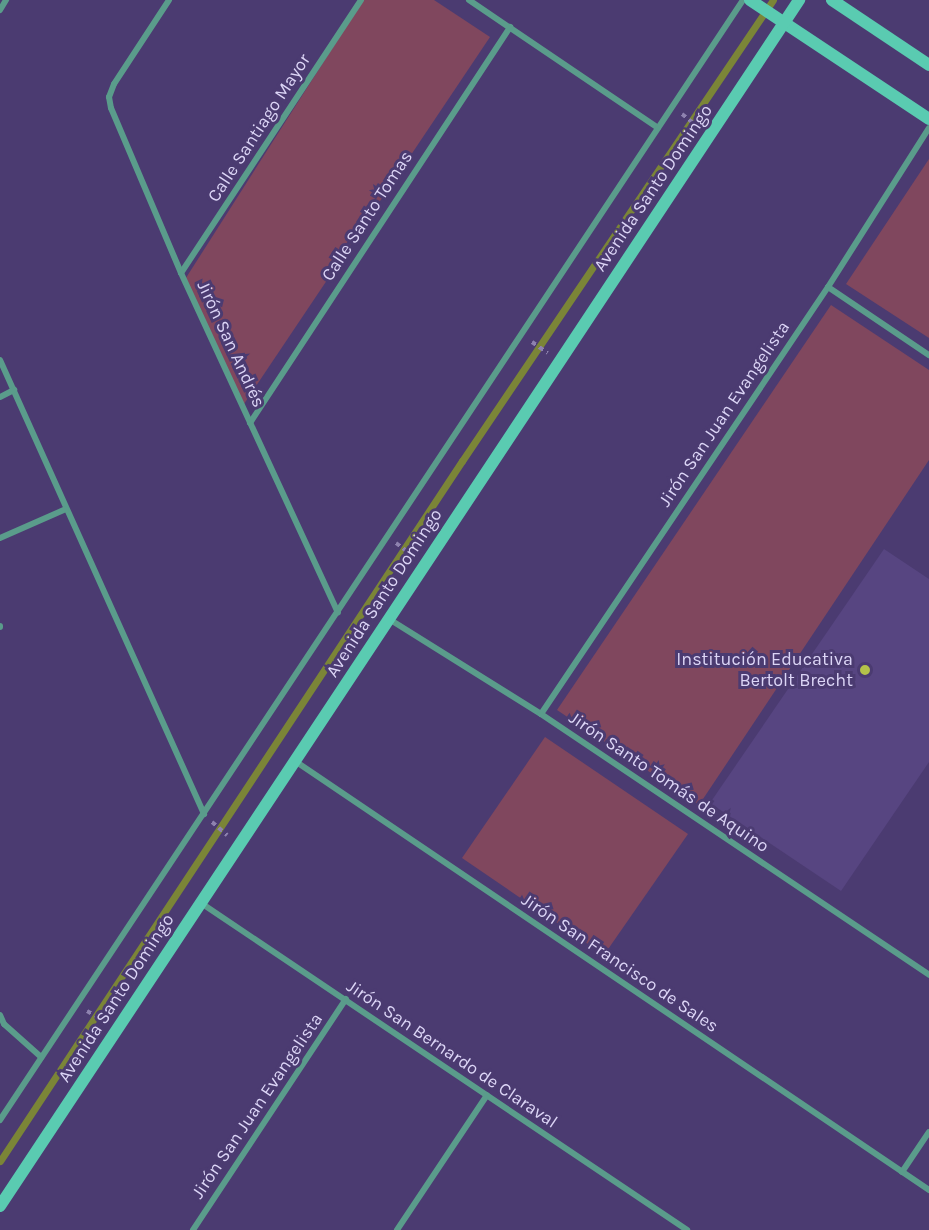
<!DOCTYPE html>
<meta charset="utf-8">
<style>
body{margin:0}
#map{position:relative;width:929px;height:1230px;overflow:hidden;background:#4b3b71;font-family:Karla,sans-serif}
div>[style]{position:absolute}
.built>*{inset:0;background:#574581}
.green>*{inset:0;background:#80475e}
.stream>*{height:7px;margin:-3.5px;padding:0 3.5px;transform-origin:3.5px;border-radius:3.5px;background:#7b8537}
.path>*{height:4px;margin-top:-2px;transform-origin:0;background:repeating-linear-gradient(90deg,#8e82af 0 4.5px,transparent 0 9px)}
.street>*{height:6px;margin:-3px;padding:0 3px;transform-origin:3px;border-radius:3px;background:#5a9c8b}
.secondary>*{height:12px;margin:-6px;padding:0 6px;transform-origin:6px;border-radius:6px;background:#5acbb1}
.dots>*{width:16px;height:16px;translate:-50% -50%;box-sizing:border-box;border:3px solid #4b3b71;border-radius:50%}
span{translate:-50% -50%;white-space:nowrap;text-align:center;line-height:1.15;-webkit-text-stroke:6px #4b3b71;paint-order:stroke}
.street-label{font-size:18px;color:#dcd5f6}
.poi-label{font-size:18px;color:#dcd5f6}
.right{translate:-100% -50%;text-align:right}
</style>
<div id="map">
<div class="built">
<div style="clip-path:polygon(884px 549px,929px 579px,929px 762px,841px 891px,710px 803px)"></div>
</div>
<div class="green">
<div style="clip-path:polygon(363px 0,434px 0,490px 37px,244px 404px,184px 281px)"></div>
<div style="clip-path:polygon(929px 159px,929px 338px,846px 284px)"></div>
<div style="clip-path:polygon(831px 305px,929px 370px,929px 460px,699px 805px,557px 710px)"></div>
<div style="clip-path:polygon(545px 737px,688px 834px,604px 955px,462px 858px)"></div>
</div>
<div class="stream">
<div style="left:0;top:1161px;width:839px;rotate:-56.58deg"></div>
<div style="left:462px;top:461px;width:556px;rotate:-56deg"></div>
</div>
<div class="path">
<div style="left:682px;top:114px;width:19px;rotate:39deg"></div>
<div style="left:532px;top:342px;width:19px;rotate:35deg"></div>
<div style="left:396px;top:543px;width:20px;rotate:37deg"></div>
<div style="left:212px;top:822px;width:20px;rotate:41deg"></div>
<div style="left:87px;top:1011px;width:20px;rotate:30deg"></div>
</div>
<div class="street">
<div style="left:169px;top:0;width:100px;rotate:123.2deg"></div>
<div style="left:114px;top:84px;width:14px;rotate:111deg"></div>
<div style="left:109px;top:97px;width:11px;rotate:80deg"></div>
<div style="left:111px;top:108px;width:179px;rotate:67deg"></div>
<div style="left:181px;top:273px;width:374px;rotate:65.2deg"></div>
<div style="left:469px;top:0;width:228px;rotate:34.1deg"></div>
<div style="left:0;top:10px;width:12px;rotate:-59deg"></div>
<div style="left:181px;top:273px;width:327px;rotate:-56.6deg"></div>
<div style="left:828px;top:287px;width:122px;rotate:34deg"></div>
<div style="left:0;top:360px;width:498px;rotate:65.8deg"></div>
<div style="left:0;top:397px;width:16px;rotate:-27deg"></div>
<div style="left:250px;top:423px;width:474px;rotate:-56.7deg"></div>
<div style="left:0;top:538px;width:72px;rotate:-23.7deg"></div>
<div style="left:389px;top:619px;width:179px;rotate:32deg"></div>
<div style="left:541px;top:714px;width:468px;rotate:33.9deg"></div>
<div style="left:0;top:626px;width:1px;rotate:90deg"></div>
<div style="left:541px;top:714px;width:514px;rotate:-56.09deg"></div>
<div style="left:828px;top:287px;width:188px;rotate:-57.6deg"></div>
<div style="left:295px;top:761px;width:766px;rotate:34.08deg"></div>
<div style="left:201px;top:903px;width:586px;rotate:33.93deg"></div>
<div style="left:0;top:1015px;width:10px;rotate:66deg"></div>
<div style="left:4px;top:1024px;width:50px;rotate:41.7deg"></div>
<div style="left:0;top:1120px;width:1344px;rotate:-56.44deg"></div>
<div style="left:902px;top:1172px;width:48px;rotate:-56deg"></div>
<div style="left:193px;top:1230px;width:277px;rotate:-56.5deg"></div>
<div style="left:397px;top:1230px;width:162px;rotate:-56.3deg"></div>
</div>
<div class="secondary">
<div style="left:750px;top:0;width:215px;rotate:33.6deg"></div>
<div style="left:832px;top:0;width:117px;rotate:33.8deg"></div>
<div style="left:0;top:1206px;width:1447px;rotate:-56.47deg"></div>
</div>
<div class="dots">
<div style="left:865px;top:670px;background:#b4c24a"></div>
</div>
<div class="street-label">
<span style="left:259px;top:128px;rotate:-57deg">Calle Santiago Mayor</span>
<span style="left:653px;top:188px;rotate:-56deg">Avenida Santo Domingo</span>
<span style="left:367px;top:216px;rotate:-57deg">Calle Santo Tomas</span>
<span style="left:231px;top:344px;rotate:65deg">Jirón San Andrés</span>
<span style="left:724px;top:414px;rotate:-56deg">Jirón San Juan Evangelista</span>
<span style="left:384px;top:593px;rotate:-57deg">Avenida Santo Domingo</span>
<span style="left:669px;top:782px;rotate:34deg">Jirón Santo Tomás de Aquino</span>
<span style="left:620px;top:963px;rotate:34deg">Jirón San Francisco de Sales</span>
<span style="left:116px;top:998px;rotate:-57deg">Avenida Santo Domingo</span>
<span style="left:452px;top:1054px;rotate:34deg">Jirón San Bernardo de Claraval</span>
<span style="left:257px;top:1106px;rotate:-56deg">Jirón San Juan Evangelista</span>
</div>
<div class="poi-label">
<span class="right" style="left:853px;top:670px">Institución Educativa<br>Bertolt Brecht</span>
</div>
</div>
